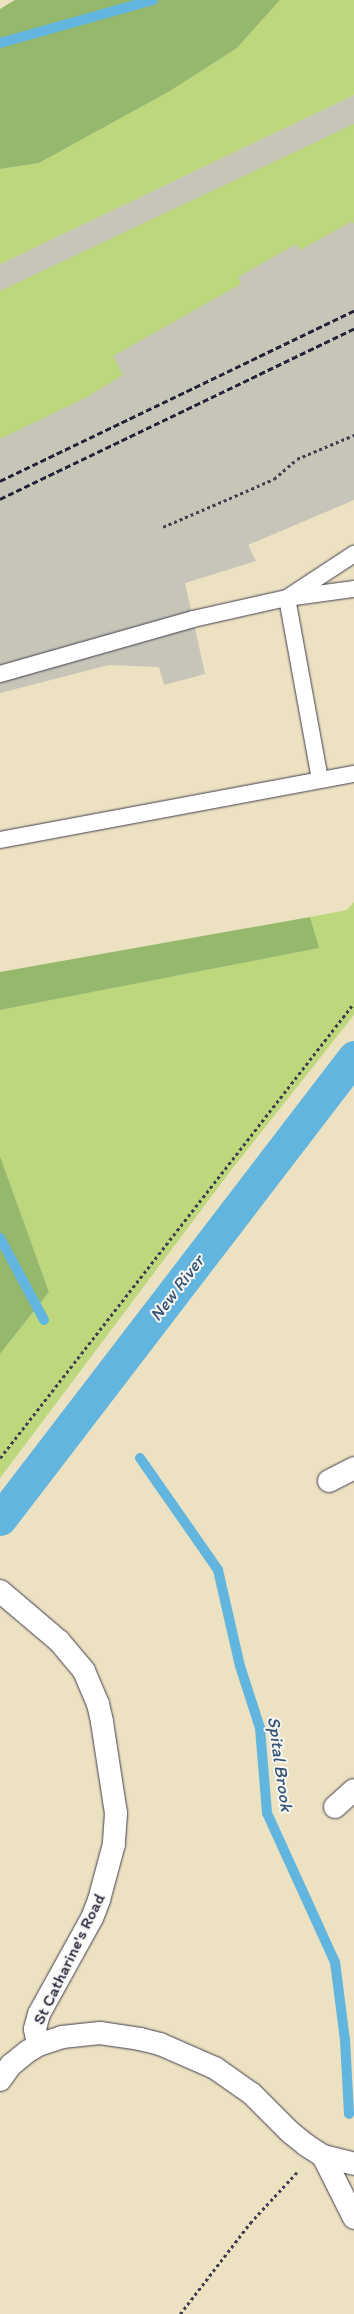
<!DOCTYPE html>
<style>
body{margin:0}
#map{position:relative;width:354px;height:2314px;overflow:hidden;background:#ece1c1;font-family:Itim,sans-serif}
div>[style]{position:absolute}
.industrial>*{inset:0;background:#c7c5b8}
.green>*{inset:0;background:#bcd77c}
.forest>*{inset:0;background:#95b86c}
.stream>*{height:10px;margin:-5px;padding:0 5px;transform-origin:5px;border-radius:5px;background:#62b5de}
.canal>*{height:33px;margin:-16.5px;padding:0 16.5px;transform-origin:16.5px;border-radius:16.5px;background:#62b5de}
.path>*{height:2.5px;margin-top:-1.25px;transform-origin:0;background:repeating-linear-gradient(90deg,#403f4f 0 3px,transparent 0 6px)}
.roads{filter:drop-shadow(0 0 1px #403f4f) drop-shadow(0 0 1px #403f4f)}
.lane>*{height:16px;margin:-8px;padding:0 8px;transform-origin:8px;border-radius:8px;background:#fff}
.street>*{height:22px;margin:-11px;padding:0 11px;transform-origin:11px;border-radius:11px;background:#fff}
.rail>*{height:3px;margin-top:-1.5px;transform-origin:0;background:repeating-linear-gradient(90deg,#22223b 0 6px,transparent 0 9px)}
span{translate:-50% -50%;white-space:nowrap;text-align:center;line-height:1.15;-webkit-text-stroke:4px #f6f6f2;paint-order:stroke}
.street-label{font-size:17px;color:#22223b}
.water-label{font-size:18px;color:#385574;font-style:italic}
</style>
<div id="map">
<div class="industrial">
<div style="clip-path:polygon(354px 95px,354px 500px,248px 545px,256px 561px,185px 583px,205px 674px,164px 685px,159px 667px,109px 665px,0 693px,0 264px)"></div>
</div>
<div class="green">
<div style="clip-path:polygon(280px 0,354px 0,354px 95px,0 264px,0 169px,39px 163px,170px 91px,237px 48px)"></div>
<div style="clip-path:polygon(354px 124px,354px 224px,352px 221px,300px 250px,296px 244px,238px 277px,241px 284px,113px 356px,123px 375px,87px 397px,0 439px,0 291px)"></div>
<div style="clip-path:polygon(354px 902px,354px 1015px,232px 1169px,0 1478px,0 1354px,49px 1292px,0 1156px,0 1010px,318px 948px,310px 917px,347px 910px)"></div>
</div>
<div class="forest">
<div style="clip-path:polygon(15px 0,280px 0,237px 48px,170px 91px,39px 163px,0 169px,0 9px)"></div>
<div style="clip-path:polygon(310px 917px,319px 948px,0 1010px,0 972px)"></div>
<div style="clip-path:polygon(0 1156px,49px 1292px,0 1354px)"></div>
</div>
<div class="stream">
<div style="left:0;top:43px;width:159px;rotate:-15.7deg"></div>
<div style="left:0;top:1238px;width:93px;rotate:61.8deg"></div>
<div style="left:140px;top:1458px;width:136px;rotate:55.1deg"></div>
<div style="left:218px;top:1570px;width:98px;rotate:77.1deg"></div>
<div style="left:240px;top:1666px;width:65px;rotate:72.1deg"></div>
<div style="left:260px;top:1728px;width:85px;rotate:85.3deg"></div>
<div style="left:267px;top:1813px;width:164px;rotate:65.5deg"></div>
<div style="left:335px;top:1962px;width:79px;rotate:82.7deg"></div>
<div style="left:345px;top:2040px;width:74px;rotate:86.9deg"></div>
</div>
<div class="canal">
<div style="left:0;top:1519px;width:582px;rotate:-52.54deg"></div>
</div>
<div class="path">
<div style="left:163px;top:527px;width:121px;rotate:-23.4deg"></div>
<div style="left:274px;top:479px;width:30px;rotate:-41deg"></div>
<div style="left:297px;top:459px;width:62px;rotate:-22.8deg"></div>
<div style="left:0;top:1458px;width:576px;rotate:-52.12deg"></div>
<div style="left:180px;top:2314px;width:115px;rotate:-52.4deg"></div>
<div style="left:250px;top:2223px;width:69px;rotate:-47.3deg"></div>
</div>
<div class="roads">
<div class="lane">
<div style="left:290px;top:596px;width:77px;rotate:-33.3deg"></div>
<div style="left:287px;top:598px;width:185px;rotate:79.7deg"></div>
<div style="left:0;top:674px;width:201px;rotate:-15.9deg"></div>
<div style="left:193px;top:619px;width:96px;rotate:-12.6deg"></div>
<div style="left:287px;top:598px;width:68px;rotate:-7.7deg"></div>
<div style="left:0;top:840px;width:360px;rotate:-10.6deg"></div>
</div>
<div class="street">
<div style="left:329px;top:1481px;width:28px;rotate:-27deg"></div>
<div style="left:0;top:1591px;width:77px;rotate:40.3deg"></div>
<div style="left:59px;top:1641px;width:39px;rotate:50deg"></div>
<div style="left:84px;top:1671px;width:36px;rotate:67deg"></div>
<div style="left:98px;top:1704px;width:18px;rotate:77deg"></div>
<div style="left:102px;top:1722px;width:92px;rotate:81.3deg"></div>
<div style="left:116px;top:1813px;width:31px;rotate:94deg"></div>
<div style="left:114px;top:1844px;width:58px;rotate:105deg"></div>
<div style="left:99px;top:1900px;width:19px;rotate:111deg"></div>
<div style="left:92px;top:1918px;width:110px;rotate:118.9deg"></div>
<div style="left:39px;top:2014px;width:16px;rotate:105deg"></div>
<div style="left:35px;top:2029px;width:16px;rotate:79deg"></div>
<div style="left:335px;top:1807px;width:25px;rotate:-42deg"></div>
<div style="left:0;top:2080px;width:19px;rotate:-54deg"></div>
<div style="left:11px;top:2065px;width:21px;rotate:-39deg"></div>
<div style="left:27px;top:2052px;width:13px;rotate:-32deg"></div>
<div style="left:38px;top:2045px;width:25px;rotate:-18deg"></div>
<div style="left:62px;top:2037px;width:38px;rotate:-6deg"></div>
<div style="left:100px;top:2033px;width:40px;rotate:8.5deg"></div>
<div style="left:140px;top:2039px;width:21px;rotate:14deg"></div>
<div style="left:160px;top:2044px;width:60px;rotate:23.6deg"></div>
<div style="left:215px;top:2068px;width:45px;rotate:35.1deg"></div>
<div style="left:252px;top:2094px;width:54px;rotate:45deg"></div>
<div style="left:290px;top:2132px;width:21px;rotate:39deg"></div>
<div style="left:306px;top:2145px;width:20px;rotate:33deg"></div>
<div style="left:323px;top:2156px;width:32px;rotate:14deg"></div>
<div style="left:323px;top:2156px;width:69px;rotate:63.4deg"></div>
</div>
</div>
<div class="rail">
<div style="left:0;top:481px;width:393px;rotate:-25.7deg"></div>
<div style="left:0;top:499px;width:393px;rotate:-25.7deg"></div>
</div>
<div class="street-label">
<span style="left:69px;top:1959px;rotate:-64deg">St Catharine's Road</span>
</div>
<div class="water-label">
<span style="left:177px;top:1288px;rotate:-53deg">New River</span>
<span style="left:280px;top:1764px;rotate:82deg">Spital Brook</span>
</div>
</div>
